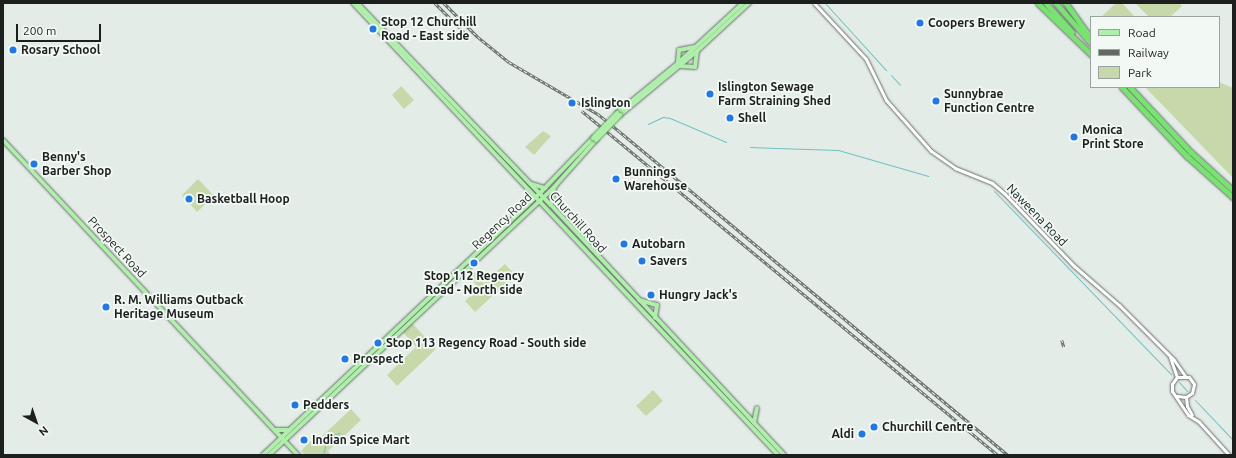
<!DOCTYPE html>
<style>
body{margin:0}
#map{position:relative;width:1236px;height:458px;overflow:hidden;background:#e4ece8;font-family:Ubuntu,sans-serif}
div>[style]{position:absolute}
.green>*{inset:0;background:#c7d8ab}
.stream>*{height:1px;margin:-0.5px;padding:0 0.5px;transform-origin:0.5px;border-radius:0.5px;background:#72c0c3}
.roads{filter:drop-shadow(0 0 1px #696f6c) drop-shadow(0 0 1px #696f6c)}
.minor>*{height:3px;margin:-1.5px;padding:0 1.5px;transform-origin:1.5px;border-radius:1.5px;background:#fff}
.major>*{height:4px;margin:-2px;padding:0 2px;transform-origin:2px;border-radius:2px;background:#afeeab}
.highway>*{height:4.5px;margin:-2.25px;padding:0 2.25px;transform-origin:2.25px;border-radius:2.25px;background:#7ae273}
.rail>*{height:2.5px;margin-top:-1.25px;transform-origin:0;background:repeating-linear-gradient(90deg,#f2f9f5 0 3px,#636865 0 6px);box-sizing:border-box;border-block:1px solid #636865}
.bridges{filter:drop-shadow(0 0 1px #599e55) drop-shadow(0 0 1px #599e55)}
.major-bridge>*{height:4px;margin:-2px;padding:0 2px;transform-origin:2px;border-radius:2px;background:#afeeab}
.dots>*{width:11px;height:11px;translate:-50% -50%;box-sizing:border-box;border:2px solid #f2f9f5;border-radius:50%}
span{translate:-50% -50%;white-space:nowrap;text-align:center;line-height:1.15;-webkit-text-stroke:3.5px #f2f9f5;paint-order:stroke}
.poi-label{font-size:12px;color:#1c1f1d;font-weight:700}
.left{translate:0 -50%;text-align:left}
.right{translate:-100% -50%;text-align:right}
.street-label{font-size:12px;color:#1c1f1d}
.frame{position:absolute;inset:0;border:4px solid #1c1f1d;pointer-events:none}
.legend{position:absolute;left:1090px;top:16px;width:130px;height:72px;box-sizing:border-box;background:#f2f9f5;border:1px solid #9ca29f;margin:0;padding:5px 7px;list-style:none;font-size:12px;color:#1c1f1d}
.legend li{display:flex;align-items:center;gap:8px;height:20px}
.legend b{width:20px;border:1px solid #9ca29f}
.north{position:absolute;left:16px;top:402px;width:40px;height:40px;-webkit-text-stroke:3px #f2f9f5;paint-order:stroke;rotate:140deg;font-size:11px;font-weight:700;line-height:16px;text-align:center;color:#1c1f1d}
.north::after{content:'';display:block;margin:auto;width:14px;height:18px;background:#1c1f1d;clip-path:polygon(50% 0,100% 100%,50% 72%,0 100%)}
.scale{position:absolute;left:16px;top:24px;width:85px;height:18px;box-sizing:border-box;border:2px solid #1c1f1d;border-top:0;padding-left:5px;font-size:12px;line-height:14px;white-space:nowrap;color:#1c1f1d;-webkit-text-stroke:3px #f2f9f5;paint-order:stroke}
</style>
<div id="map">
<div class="green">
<div style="clip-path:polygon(1116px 3px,1122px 3px,1135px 17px,1101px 17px)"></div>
<div style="clip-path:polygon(1135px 3px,1179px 3px,1182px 6px,1170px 17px,1149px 17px)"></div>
<div style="clip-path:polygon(1219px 82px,1233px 88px,1233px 178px,1145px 87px,1219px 87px)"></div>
<div style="clip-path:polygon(401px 86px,414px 100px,404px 109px,392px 95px)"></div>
<div style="clip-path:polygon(543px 131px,551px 136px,534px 155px,525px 147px)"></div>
<div style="clip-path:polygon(198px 179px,214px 196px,197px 212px,182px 195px)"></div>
<div style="clip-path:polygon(505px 264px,515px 275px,475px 312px,465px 301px,479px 288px,466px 274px,471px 269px,484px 283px)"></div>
<div style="clip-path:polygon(412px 323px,436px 349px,397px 386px,387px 375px,416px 347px,403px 332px)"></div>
<div style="clip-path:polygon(653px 390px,663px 401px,646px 416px,636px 406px)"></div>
<div style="clip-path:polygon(351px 409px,361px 420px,328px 451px,331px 455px,305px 455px,301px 451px,315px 437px,318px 440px)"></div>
</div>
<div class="stream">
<div style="left:825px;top:3px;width:91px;rotate:47.7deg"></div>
<div style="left:891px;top:75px;width:13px;rotate:48deg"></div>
<div style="left:648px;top:124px;width:17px;rotate:-25deg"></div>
<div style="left:663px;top:117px;width:7px;rotate:8deg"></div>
<div style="left:670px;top:118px;width:61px;rotate:23.2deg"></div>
<div style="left:750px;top:147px;width:88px;rotate:2deg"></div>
<div style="left:838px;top:150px;width:94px;rotate:16.1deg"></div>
<div style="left:994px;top:191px;width:255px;rotate:46deg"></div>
<div style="left:1179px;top:382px;width:12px;rotate:48deg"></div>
<div style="left:1195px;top:400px;width:55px;rotate:46.5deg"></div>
<div style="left:323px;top:455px;width:13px;rotate:-77deg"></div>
<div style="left:326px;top:442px;width:7px;rotate:-27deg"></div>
<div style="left:332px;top:439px;width:4px;rotate:-76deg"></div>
<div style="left:333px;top:435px;width:7px;rotate:-16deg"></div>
</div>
<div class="roads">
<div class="minor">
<div style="left:814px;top:3px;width:76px;rotate:47.1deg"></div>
<div style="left:866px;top:59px;width:46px;rotate:64deg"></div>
<div style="left:886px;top:100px;width:68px;rotate:48.6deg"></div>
<div style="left:931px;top:151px;width:29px;rotate:35deg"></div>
<div style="left:955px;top:168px;width:40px;rotate:22deg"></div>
<div style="left:992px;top:183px;width:16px;rotate:40deg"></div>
<div style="left:1004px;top:193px;width:101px;rotate:46.2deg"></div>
<div style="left:1074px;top:266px;width:60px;rotate:40.9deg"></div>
<div style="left:1119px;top:305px;width:78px;rotate:45deg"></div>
<div style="left:1174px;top:360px;width:19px;rotate:55deg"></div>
<div style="left:1170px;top:357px;width:21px;rotate:71deg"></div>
<div style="left:1177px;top:396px;width:9px;rotate:6deg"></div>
<div style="left:1186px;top:397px;width:7px;rotate:-34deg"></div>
<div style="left:1192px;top:393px;width:9px;rotate:-77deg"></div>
<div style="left:1194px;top:384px;width:9px;rotate:-126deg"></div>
<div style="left:1189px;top:377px;width:12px;rotate:180deg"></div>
<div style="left:1177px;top:377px;width:9px;rotate:126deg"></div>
<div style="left:1172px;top:384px;width:7px;rotate:90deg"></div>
<div style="left:1172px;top:391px;width:29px;rotate:56deg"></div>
<div style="left:1188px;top:415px;width:13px;rotate:32deg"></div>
<div style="left:1199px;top:422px;width:45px;rotate:47.7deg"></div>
<div style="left:1186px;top:397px;width:9px;rotate:84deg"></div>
<div style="left:1187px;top:406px;width:10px;rotate:61deg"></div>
</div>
<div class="major">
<div style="left:353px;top:3px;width:620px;rotate:46.76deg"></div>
<div style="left:357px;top:3px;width:280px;rotate:46.2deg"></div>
<div style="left:551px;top:205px;width:342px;rotate:47deg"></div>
<div style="left:678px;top:62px;width:12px;rotate:-85deg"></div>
<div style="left:679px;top:50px;width:16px;rotate:-11deg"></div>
<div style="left:680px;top:66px;width:15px;rotate:4deg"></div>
<div style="left:695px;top:67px;width:16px;rotate:-83deg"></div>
<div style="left:617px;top:113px;width:77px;rotate:-39.2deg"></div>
<div style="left:677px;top:64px;width:90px;rotate:-42.7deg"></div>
<div style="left:620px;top:115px;width:100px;rotate:-39.7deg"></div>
<div style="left:697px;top:51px;width:71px;rotate:-42.7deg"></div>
<div style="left:3px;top:140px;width:432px;rotate:46.9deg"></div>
<div style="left:531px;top:184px;width:15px;rotate:16deg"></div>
<div style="left:551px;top:205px;width:17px;rotate:-80deg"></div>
<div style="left:639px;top:300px;width:19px;rotate:16deg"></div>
<div style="left:657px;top:305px;width:13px;rotate:99deg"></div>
<div style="left:754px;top:423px;width:15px;rotate:-79deg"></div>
<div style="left:275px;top:430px;width:14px"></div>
<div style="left:263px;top:455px;width:384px;rotate:-43.4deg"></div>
<div style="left:542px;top:191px;width:74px;rotate:-46.1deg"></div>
<div style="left:269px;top:455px;width:393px;rotate:-43.2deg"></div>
<div style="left:555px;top:186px;width:62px;rotate:-48.3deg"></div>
</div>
<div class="highway">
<div style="left:1038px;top:3px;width:74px;rotate:43.9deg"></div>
<div style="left:1046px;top:3px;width:39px;rotate:48deg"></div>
<div style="left:1056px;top:3px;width:53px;rotate:48.8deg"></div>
<div style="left:1066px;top:3px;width:43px;rotate:54.5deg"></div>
<div style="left:1122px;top:87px;width:95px;rotate:46.7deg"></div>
<div style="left:1187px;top:156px;width:62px;rotate:41.7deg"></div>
<div style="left:1130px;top:87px;width:89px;rotate:46.8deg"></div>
<div style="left:1191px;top:152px;width:57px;rotate:42.1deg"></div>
</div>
</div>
<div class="rail">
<div style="left:435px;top:3px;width:44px;rotate:45deg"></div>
<div style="left:444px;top:3px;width:48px;rotate:45deg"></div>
<div style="left:478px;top:37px;width:40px;rotate:39deg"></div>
<div style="left:509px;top:62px;width:103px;rotate:30.3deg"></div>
<div style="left:598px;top:114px;width:27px;rotate:39deg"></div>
<div style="left:619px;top:131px;width:506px;rotate:39.79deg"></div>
<div style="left:582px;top:111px;width:540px;rotate:39.59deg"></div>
<div style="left:1062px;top:340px;width:7px;rotate:74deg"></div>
</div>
<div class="bridges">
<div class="major-bridge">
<div style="left:593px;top:138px;width:35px;rotate:-46deg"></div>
<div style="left:596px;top:140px;width:35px;rotate:-46deg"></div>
</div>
</div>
<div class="dots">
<div style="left:920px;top:23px;background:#2079e3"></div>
<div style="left:373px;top:29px;background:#2079e3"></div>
<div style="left:13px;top:50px;background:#2079e3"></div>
<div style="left:710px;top:94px;background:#2079e3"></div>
<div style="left:936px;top:101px;background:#2079e3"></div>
<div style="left:572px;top:103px;background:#2079e3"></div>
<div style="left:730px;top:118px;background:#2079e3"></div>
<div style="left:1074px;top:137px;background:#2079e3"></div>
<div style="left:34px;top:164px;background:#2079e3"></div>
<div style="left:616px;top:179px;background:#2079e3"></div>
<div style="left:189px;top:199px;background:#2079e3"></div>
<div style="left:624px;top:244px;background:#2079e3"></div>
<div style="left:642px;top:261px;background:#2079e3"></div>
<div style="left:474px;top:263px;background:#2079e3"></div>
<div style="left:651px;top:295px;background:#2079e3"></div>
<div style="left:106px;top:307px;background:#2079e3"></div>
<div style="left:378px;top:343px;background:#2079e3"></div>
<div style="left:345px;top:359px;background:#2079e3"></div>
<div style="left:295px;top:405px;background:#2079e3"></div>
<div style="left:874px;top:427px;background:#2079e3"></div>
<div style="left:862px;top:434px;background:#2079e3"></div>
<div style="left:304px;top:440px;background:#2079e3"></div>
</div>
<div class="poi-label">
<span class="left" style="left:381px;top:29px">Stop 12 Churchill<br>Road - East side</span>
<span class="left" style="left:928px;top:23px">Coopers Brewery</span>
<span class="left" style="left:21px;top:50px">Rosary School</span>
<span class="left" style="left:718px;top:94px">Islington Sewage<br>Farm Straining Shed</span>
<span class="left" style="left:944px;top:101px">Sunnybrae<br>Function Centre</span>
<span class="left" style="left:581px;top:103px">Islington</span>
<span class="left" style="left:738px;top:118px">Shell</span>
<span class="left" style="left:1082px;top:137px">Monica<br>Print Store</span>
<span class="left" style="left:42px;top:164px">Benny's<br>Barber Shop</span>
<span class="left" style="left:624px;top:179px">Bunnings<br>Warehouse</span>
<span class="left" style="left:197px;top:199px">Basketball Hoop</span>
<span class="left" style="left:632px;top:244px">Autobarn</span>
<span class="left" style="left:650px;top:261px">Savers</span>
<span style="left:474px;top:283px">Stop 112 Regency<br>Road - North side</span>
<span class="left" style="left:659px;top:295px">Hungry Jack's</span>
<span class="left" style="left:114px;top:307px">R. M. Williams Outback<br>Heritage Museum</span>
<span class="left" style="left:386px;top:343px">Stop 113 Regency Road - South side</span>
<span class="left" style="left:353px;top:359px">Prospect</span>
<span class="left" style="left:303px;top:405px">Pedders</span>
<span class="left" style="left:882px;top:427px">Churchill Centre</span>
<span class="right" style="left:854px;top:434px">Aldi</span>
<span class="left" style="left:312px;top:440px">Indian Spice Mart</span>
</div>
<div class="street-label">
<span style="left:1037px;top:215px;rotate:46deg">Naweena Road</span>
<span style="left:502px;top:221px;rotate:-43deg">Regency Road</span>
<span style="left:578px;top:222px;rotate:48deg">Churchill Road</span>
<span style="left:117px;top:247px;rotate:47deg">Prospect Road</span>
</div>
<div class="frame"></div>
<ul class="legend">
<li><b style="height:5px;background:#afeeab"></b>Road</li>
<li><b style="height:5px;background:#636865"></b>Railway</li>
<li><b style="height:11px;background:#c7d8ab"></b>Park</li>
</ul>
<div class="north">N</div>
<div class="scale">200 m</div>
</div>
